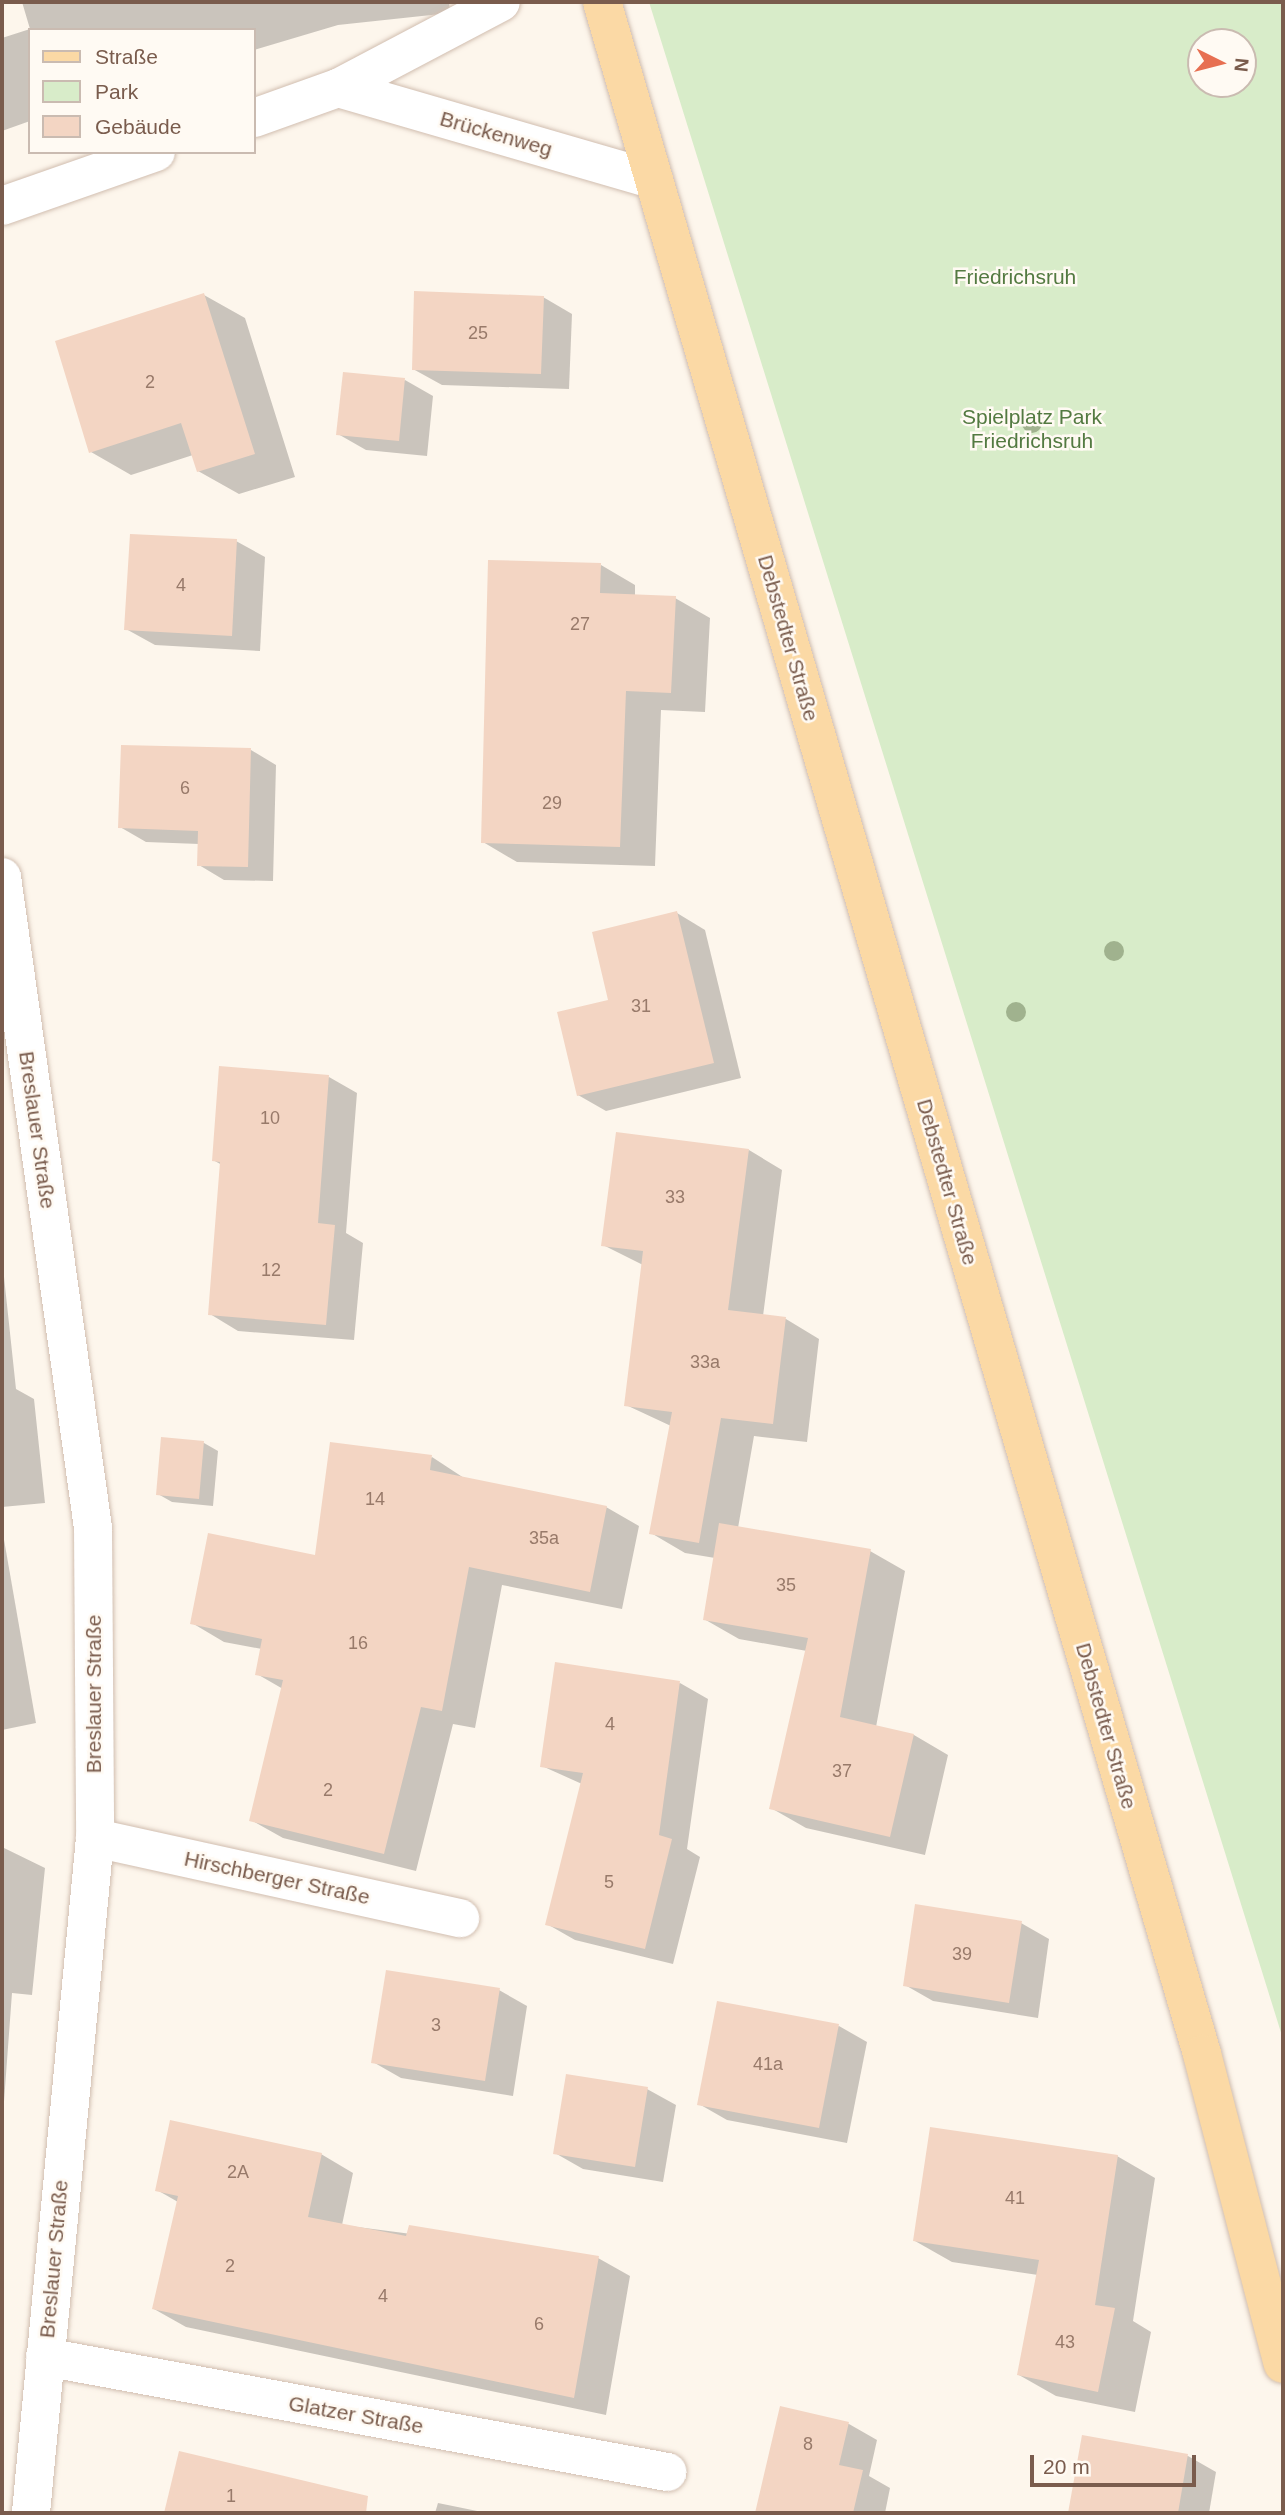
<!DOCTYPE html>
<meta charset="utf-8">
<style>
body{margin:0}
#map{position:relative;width:1285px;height:2515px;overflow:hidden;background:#fdf6ec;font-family:Arial,sans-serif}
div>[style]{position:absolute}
.green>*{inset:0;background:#d8ecc9}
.shadow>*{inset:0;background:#0003}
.building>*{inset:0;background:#f3d5c3}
.roads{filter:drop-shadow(0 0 2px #d1beb0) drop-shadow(0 0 2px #d1beb0)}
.minor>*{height:38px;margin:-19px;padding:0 19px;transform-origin:19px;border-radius:19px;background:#fff}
.major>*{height:38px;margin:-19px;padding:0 19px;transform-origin:19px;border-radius:19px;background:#fbd9a5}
.trees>*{width:20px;height:20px;margin:-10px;border-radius:50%;background:#a0b28e}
span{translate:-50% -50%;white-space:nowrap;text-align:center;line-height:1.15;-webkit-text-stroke:5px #fffaf3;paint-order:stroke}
.number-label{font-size:18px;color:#987a6a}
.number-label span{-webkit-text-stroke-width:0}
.street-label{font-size:21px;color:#7a5c4d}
.park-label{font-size:21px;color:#537a41}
.frame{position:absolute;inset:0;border:4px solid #7a5c4d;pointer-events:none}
.legend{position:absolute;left:28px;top:28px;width:228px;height:126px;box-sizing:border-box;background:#fffaf3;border:2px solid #cabbb1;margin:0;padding:9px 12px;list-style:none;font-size:21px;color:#7a5c4d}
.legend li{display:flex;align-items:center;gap:14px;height:35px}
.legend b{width:35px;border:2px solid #cabbb1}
.north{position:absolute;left:1187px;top:28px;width:70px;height:70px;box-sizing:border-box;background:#fffaf3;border:2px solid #cabbb1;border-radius:50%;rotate:96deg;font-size:19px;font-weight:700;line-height:28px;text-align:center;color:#7a5c4d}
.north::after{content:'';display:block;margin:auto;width:24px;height:32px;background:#e76f51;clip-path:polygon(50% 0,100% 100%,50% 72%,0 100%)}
.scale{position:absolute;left:1030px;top:2455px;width:166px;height:32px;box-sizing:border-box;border:4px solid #7a5c4d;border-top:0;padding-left:9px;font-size:21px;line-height:24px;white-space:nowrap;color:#7a5c4d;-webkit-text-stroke:5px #fffaf3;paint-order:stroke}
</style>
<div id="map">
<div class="green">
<div style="clip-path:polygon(evenodd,649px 2px,1283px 2px,1283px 2039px,649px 2px,1201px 42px,1243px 42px,1243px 84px,1201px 84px,1201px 42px)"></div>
</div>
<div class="shadow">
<div style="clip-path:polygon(22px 2px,449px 2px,450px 13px,338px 25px,254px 50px,254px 30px,30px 30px,30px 121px,2px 131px,2px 38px,30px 29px)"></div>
<div style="clip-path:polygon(204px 295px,245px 318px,295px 477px,239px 494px,198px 471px,193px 455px,131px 475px,91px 452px)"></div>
<div style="clip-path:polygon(543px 297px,572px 314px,569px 389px,442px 385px,413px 369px)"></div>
<div style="clip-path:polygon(405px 380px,433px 396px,427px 456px,366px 450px,338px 434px)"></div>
<div style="clip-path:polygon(236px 541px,265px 557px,260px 651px,155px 645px,126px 629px)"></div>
<div style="clip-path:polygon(601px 565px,635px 585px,635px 596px,675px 598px,710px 618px,705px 712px,661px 710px,655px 866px,517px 862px,483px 842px)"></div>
<div style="clip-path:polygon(251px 750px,276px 765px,273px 881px,224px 880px,199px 865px,199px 844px,146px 842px,120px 827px)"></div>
<div style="clip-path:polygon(677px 913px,705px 930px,741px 1078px,606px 1111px,578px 1095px,610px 1001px)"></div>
<div style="clip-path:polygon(329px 1077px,357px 1093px,346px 1233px,363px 1243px,354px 1340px,238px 1331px,210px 1314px,222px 1165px,213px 1160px)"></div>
<div style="clip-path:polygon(749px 1150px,782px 1170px,763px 1316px,786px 1319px,819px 1339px,807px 1442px,754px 1436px,738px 1528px,870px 1551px,905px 1571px,876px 1727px,914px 1735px,948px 1755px,925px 1855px,806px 1828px,771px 1808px,807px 1651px,739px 1639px,704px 1619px,715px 1558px,685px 1553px,651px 1533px,671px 1426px,626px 1405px,643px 1265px,603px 1245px)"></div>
<div style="clip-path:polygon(2px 1258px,16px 1389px,34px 1399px,45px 1503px,2px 1507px)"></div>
<div style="clip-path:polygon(163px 1439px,204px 1443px,218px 1451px,213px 1506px,172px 1502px,158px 1494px)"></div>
<div style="clip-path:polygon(432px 1457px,464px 1478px,606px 1507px,639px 1526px,622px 1609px,502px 1585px,475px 1728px,453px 1724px,416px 1871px,283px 1838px,251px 1820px,283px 1689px,257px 1674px,262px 1649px,224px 1642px,192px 1623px,317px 1557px)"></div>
<div style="clip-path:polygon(2px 1528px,36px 1723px,2px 1730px)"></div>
<div style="clip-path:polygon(680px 1683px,708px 1699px,687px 1849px,700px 1857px,673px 1964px,575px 1940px,547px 1924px,582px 1784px,542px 1766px)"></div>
<div style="clip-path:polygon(2px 1847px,45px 1868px,32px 1995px,12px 1993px,2px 2129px)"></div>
<div style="clip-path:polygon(1021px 1923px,1049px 1939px,1038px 2018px,933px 2001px,905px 1985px)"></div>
<div style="clip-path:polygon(499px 1990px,527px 2006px,513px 2096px,401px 2078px,373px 2062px)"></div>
<div style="clip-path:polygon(839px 2026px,867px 2042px,847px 2143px,727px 2120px,699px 2104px)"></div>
<div style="clip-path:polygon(647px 2089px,676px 2105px,663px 2182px,583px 2169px,555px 2153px)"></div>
<div style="clip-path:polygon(321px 2154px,353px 2173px,342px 2225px,598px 2258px,630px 2276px,606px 2415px,186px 2327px,154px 2309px,178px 2202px,157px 2190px)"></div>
<div style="clip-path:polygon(1117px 2156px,1155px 2178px,1133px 2321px,1151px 2332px,1135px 2412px,1056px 2396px,1019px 2375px,1038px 2275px,952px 2262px,915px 2241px)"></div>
<div style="clip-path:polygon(781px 2408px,849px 2424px,877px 2440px,869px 2476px,890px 2488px,885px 2513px,757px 2513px)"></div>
<div style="clip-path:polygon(1083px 2437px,1188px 2456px,1216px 2472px,1209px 2513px,1070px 2513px)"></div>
<div style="clip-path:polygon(180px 2453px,324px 2496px,320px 2513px,165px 2513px)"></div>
<div style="clip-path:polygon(438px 2503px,487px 2513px,435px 2513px)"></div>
</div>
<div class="building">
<div style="clip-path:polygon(414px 291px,544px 296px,541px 374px,412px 370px)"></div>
<div style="clip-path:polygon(204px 293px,255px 454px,197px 472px,181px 423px,89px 453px,55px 341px)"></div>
<div style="clip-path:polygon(343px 372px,405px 378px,399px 441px,336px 435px)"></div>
<div style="clip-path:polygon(130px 534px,237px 539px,232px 636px,124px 630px)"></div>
<div style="clip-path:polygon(488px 560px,601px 563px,600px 593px,676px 596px,671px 693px,626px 691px,620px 847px,481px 843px)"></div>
<div style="clip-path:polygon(121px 745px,251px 748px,248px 867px,197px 866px,198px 831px,118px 828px)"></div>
<div style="clip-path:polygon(677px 911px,714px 1063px,577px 1096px,557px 1012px,608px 1000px,592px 932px)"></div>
<div style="clip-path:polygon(219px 1066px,329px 1075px,318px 1223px,335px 1225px,326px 1325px,208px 1315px,220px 1162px,212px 1161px)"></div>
<div style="clip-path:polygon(616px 1132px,749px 1149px,728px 1310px,786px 1317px,773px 1424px,721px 1418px,699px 1543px,649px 1534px,672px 1412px,624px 1406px,643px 1251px,601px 1246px)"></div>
<div style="clip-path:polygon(161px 1437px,204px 1441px,199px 1499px,156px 1495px)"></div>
<div style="clip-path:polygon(330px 1442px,432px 1455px,430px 1470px,607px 1506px,590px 1592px,469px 1567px,442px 1711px,421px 1707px,384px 1854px,249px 1821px,283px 1680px,255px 1675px,262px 1639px,190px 1624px,208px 1533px,315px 1555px)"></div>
<div style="clip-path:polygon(719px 1523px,871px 1549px,840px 1717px,914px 1734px,890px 1837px,769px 1809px,808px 1638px,703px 1620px)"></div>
<div style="clip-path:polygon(555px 1662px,680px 1681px,659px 1835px,672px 1839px,645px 1949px,545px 1925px,583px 1773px,540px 1767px)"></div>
<div style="clip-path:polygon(915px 1904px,1022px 1921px,1009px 2003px,903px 1986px)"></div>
<div style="clip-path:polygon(386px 1970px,500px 1988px,485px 2081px,371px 2063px)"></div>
<div style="clip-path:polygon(717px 2001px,839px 2024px,819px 2128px,697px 2105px)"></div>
<div style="clip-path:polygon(566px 2074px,648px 2087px,635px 2167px,553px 2154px)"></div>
<div style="clip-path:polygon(170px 2120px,322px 2153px,308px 2217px,406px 2236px,409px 2225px,599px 2256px,574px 2398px,152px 2309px,178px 2196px,155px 2191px)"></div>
<div style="clip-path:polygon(930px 2127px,1118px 2155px,1095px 2305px,1115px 2308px,1098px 2392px,1017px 2375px,1039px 2260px,913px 2241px)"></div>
<div style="clip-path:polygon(780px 2406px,849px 2422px,839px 2465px,863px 2470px,853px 2513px,755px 2513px)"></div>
<div style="clip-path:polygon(1082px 2435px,1188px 2454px,1178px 2513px,1068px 2513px)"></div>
<div style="clip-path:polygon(179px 2451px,368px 2496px,366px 2513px,164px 2513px)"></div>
</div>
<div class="roads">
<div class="minor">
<div style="left:338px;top:88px;width:329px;rotate:16.2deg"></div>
<div style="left:254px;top:118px;width:89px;rotate:-19.7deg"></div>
<div style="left:338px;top:88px;width:184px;rotate:-27.8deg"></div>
<div style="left:2px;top:206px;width:163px;rotate:-19.3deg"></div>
<div style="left:2px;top:877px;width:657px;rotate:82.04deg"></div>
<div style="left:93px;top:1528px;width:310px;rotate:89.6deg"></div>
<div style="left:95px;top:1838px;width:678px;rotate:95.42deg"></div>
<div style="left:95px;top:1838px;width:374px;rotate:12.4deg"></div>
<div style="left:45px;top:2357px;width:633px;rotate:10.47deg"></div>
</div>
<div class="major">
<div style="left:602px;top:2px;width:2138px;rotate:73.7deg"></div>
<div style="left:1202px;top:2054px;width:320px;rotate:75.4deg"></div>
</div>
</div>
<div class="trees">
<div style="left:1032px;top:423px"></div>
<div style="left:1114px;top:951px"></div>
<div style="left:1016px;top:1012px"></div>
</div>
<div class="number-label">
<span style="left:478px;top:333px">25</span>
<span style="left:150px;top:382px">2</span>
<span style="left:181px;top:585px">4</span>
<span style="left:580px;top:624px">27</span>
<span style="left:185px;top:788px">6</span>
<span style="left:552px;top:803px">29</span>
<span style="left:641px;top:1006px">31</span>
<span style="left:270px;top:1118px">10</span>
<span style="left:675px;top:1197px">33</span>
<span style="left:271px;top:1270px">12</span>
<span style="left:705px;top:1362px">33a</span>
<span style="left:375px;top:1499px">14</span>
<span style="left:544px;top:1538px">35a</span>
<span style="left:786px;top:1585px">35</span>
<span style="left:358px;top:1643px">16</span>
<span style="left:610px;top:1724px">4</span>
<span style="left:842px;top:1771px">37</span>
<span style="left:328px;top:1790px">2</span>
<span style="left:609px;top:1882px">5</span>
<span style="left:962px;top:1954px">39</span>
<span style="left:436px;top:2025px">3</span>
<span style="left:768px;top:2064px">41a</span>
<span style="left:238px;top:2172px">2A</span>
<span style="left:1015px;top:2198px">41</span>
<span style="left:230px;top:2266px">2</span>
<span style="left:383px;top:2296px">4</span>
<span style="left:539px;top:2324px">6</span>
<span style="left:1065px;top:2342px">43</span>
<span style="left:808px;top:2444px">8</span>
<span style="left:231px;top:2496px">1</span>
</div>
<div class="street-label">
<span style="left:496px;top:134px;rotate:16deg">Brückenweg</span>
<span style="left:788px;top:638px;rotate:74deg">Debstedter Straße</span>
<span style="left:37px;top:1130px;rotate:82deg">Breslauer Straße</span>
<span style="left:947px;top:1182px;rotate:74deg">Debstedter Straße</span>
<span style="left:94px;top:1694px;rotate:-90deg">Breslauer Straße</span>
<span style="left:1106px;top:1726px;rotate:74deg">Debstedter Straße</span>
<span style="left:277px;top:1878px;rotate:12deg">Hirschberger Straße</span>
<span style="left:54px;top:2259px;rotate:-85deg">Breslauer Straße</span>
<span style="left:356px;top:2415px;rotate:10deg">Glatzer Straße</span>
</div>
<div class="park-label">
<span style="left:1015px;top:277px">Friedrichsruh</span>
<span style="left:1032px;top:429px">Spielplatz Park<br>Friedrichsruh</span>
</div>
<div class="frame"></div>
<ul class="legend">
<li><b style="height:9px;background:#fbd9a5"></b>Straße</li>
<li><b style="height:19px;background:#d8ecc9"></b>Park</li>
<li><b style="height:19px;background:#f3d5c3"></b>Gebäude</li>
</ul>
<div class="north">N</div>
<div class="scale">20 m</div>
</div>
